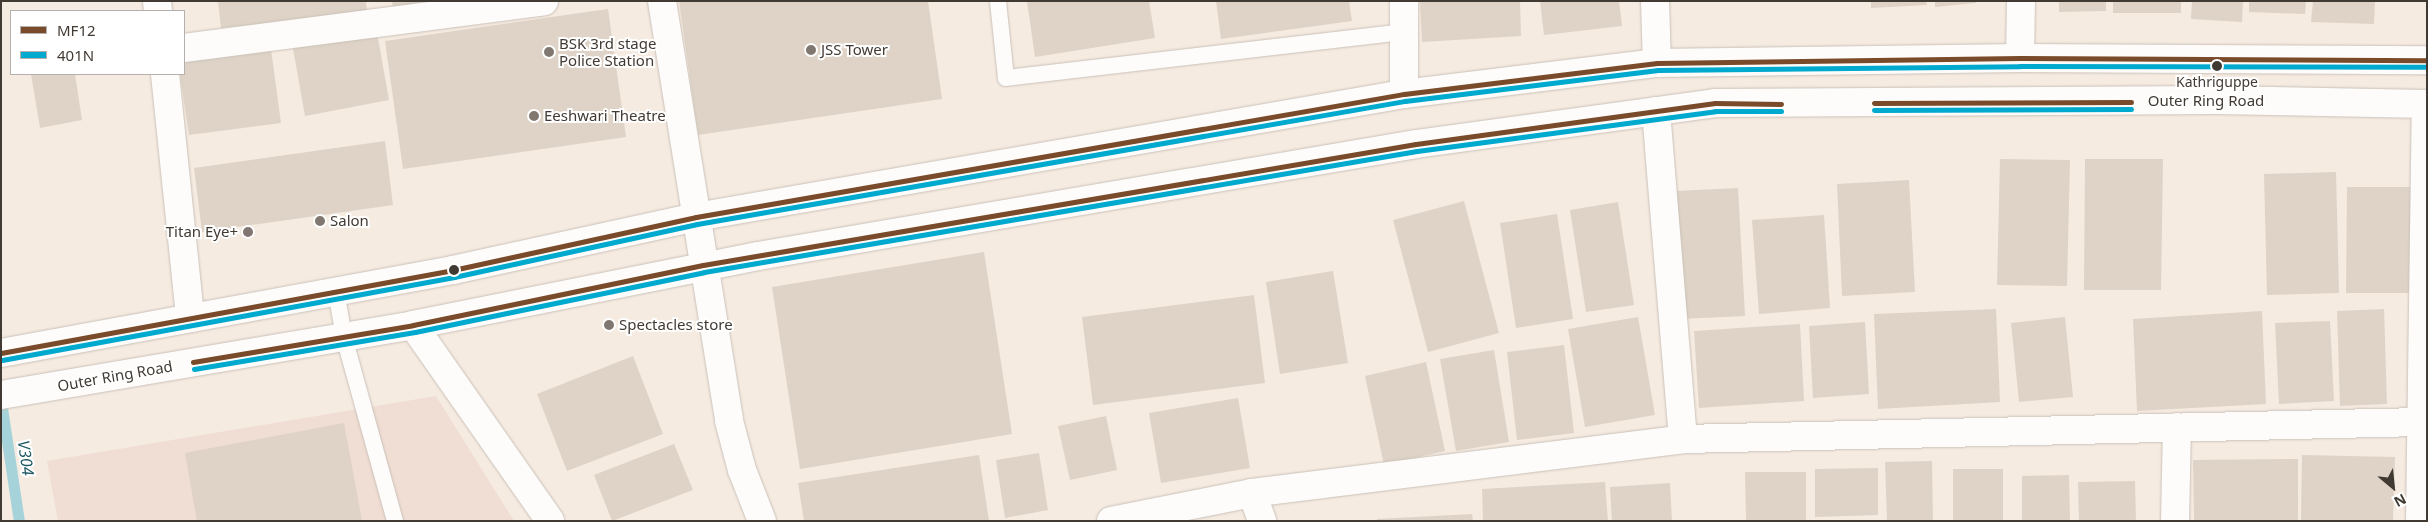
<!DOCTYPE html>
<style>
body{margin:0}
#map{position:relative;width:2428px;height:522px;overflow:hidden;background:#f6ebe1;font-family:"Noto Sans",sans-serif}
div>[style]{position:absolute}
.industrial>*{inset:0;background:#f0ddd3}
.stream>*{height:11px;margin:-5.5px;padding:0 5.5px;transform-origin:5.5px;border-radius:5.5px;background:#a6d3d9}
.building>*{inset:0;background:#ded3c6}
.roads{filter:drop-shadow(0 0 1px #c9c1b9) drop-shadow(0 0 1px #c9c1b9)}
.lane>*{height:16px;margin:-8px;padding:0 8px;transform-origin:8px;border-radius:8px;background:#fefcfa}
.street>*{height:28px;margin:-14px;padding:0 14px;transform-origin:14px;border-radius:14px;background:#fefcfa}
.secondary>*{height:28px;margin:-14px;padding:0 14px;transform-origin:14px;border-radius:14px;background:#fefcfa}
.highway>*{height:28px;margin:-14px;padding:0 14px;transform-origin:14px;border-radius:14px;background:#fefcfa}
.bus-1>*{height:5px;margin:-2.5px;padding:0 2.5px;transform-origin:2.5px;border-radius:2.5px;background:#7a4b2a}
.bus-2>*{height:5px;margin:-2.5px;padding:0 2.5px;transform-origin:2.5px;border-radius:2.5px;background:#00a9ce}
.dots>*{width:14px;height:14px;translate:-50% -50%;box-sizing:border-box;border:2px solid #fff;border-radius:50%}
span{translate:-50% -50%;white-space:nowrap;text-align:center;line-height:1.15;-webkit-text-stroke:4px #fff;paint-order:stroke}
.bus-label{font-size:14px;color:#413a33}
.poi-label{font-size:15px;color:#413a33}
.left{translate:0 -50%;text-align:left}
.right{translate:-100% -50%;text-align:right}
.street-label{font-size:15px;color:#413a33}
.water-label{font-size:16px;color:#1e5862;font-style:italic}
.frame{position:absolute;inset:0;border:2px solid #413a33;pointer-events:none}
.legend{position:absolute;left:10px;top:10px;width:175px;height:65px;box-sizing:border-box;background:#fff;border:1px solid #b3b0ad;margin:0;padding:6px 9px;list-style:none;font-size:15px;color:#413a33}
.legend li{display:flex;align-items:center;gap:10px;height:25px}
.legend b{width:25px;border:1px solid #b3b0ad}
.north{position:absolute;left:2368px;top:462px;width:50px;height:50px;-webkit-text-stroke:4px #fff;paint-order:stroke;rotate:152deg;font-size:14px;font-weight:700;line-height:20px;text-align:center;color:#413a33}
.north::after{content:'';display:block;margin:auto;width:18px;height:22px;background:#413a33;clip-path:polygon(50% 0,100% 100%,50% 72%,0 100%)}
</style>
<div id="map">
<div class="industrial">
<div style="clip-path:polygon(436px 396px,514px 521px,58px 521px,47px 461px)"></div>
</div>
<div class="stream">
<div style="left:1px;top:401px;width:121px;rotate:81.5deg"></div>
</div>
<div class="building">
<div style="clip-path:polygon(218px 1px,366px 1px,367px 12px,221px 28px)"></div>
<div style="clip-path:polygon(392px 1px,423px 1px,423px 2px,393px 8px)"></div>
<div style="clip-path:polygon(679px 1px,928px 1px,942px 99px,698px 135px)"></div>
<div style="clip-path:polygon(1027px 1px,1149px 1px,1155px 38px,1035px 57px)"></div>
<div style="clip-path:polygon(1216px 1px,1349px 1px,1352px 21px,1221px 39px)"></div>
<div style="clip-path:polygon(1420px 1px,1520px 1px,1521px 36px,1422px 42px)"></div>
<div style="clip-path:polygon(1540px 1px,1619px 1px,1622px 26px,1544px 35px)"></div>
<div style="clip-path:polygon(1871px 1px,1926px 1px,1927px 5px,1871px 8px)"></div>
<div style="clip-path:polygon(1935px 1px,1976px 1px,1976px 3px,1935px 7px)"></div>
<div style="clip-path:polygon(2059px 1px,2106px 1px,2106px 11px,2059px 12px)"></div>
<div style="clip-path:polygon(2113px 1px,2181px 1px,2181px 13px,2113px 13px)"></div>
<div style="clip-path:polygon(2192px 1px,2243px 1px,2242px 22px,2191px 19px)"></div>
<div style="clip-path:polygon(2249px 1px,2306px 1px,2305px 14px,2249px 12px)"></div>
<div style="clip-path:polygon(2313px 1px,2375px 1px,2374px 24px,2311px 22px)"></div>
<div style="clip-path:polygon(608px 9px,626px 137px,403px 169px,385px 41px)"></div>
<div style="clip-path:polygon(376px 27px,389px 100px,305px 116px,292px 43px)"></div>
<div style="clip-path:polygon(270px 42px,281px 123px,189px 135px,180px 74px,184px 74px,184px 54px)"></div>
<div style="clip-path:polygon(31px 74px,75px 74px,82px 120px,40px 128px)"></div>
<div style="clip-path:polygon(385px 141px,393px 205px,202px 232px,194px 168px)"></div>
<div style="clip-path:polygon(2000px 159px,2070px 160px,2067px 286px,1997px 285px)"></div>
<div style="clip-path:polygon(2085px 159px,2163px 159px,2161px 290px,2084px 290px)"></div>
<div style="clip-path:polygon(2336px 172px,2339px 293px,2267px 295px,2264px 174px)"></div>
<div style="clip-path:polygon(1909px 180px,1915px 292px,1842px 296px,1837px 184px)"></div>
<div style="clip-path:polygon(2347px 187px,2416px 187px,2416px 293px,2346px 293px)"></div>
<div style="clip-path:polygon(1738px 188px,1745px 316px,1682px 319px,1676px 191px)"></div>
<div style="clip-path:polygon(1464px 201px,1499px 333px,1428px 352px,1393px 220px)"></div>
<div style="clip-path:polygon(1618px 202px,1634px 305px,1586px 312px,1570px 210px)"></div>
<div style="clip-path:polygon(1557px 214px,1573px 319px,1516px 328px,1500px 223px)"></div>
<div style="clip-path:polygon(1824px 215px,1830px 308px,1759px 314px,1752px 220px)"></div>
<div style="clip-path:polygon(984px 252px,1012px 434px,800px 469px,772px 287px)"></div>
<div style="clip-path:polygon(1333px 271px,1348px 363px,1280px 374px,1266px 282px)"></div>
<div style="clip-path:polygon(1254px 295px,1265px 383px,1093px 405px,1082px 317px)"></div>
<div style="clip-path:polygon(1996px 309px,2000px 402px,1878px 409px,1874px 314px)"></div>
<div style="clip-path:polygon(2384px 309px,2387px 404px,2340px 406px,2337px 311px)"></div>
<div style="clip-path:polygon(2262px 311px,2266px 404px,2137px 411px,2133px 319px)"></div>
<div style="clip-path:polygon(1638px 317px,1655px 415px,1585px 427px,1568px 329px)"></div>
<div style="clip-path:polygon(2065px 317px,2073px 397px,2019px 402px,2011px 323px)"></div>
<div style="clip-path:polygon(2330px 321px,2334px 401px,2279px 404px,2275px 323px)"></div>
<div style="clip-path:polygon(1865px 322px,1869px 394px,1813px 398px,1809px 326px)"></div>
<div style="clip-path:polygon(1800px 324px,1804px 401px,1699px 408px,1694px 331px)"></div>
<div style="clip-path:polygon(1564px 345px,1574px 433px,1517px 440px,1507px 352px)"></div>
<div style="clip-path:polygon(1494px 350px,1509px 442px,1456px 451px,1440px 359px)"></div>
<div style="clip-path:polygon(633px 356px,663px 434px,567px 471px,537px 394px)"></div>
<div style="clip-path:polygon(1426px 362px,1445px 451px,1384px 465px,1365px 376px)"></div>
<div style="clip-path:polygon(1238px 398px,1250px 468px,1161px 483px,1149px 413px)"></div>
<div style="clip-path:polygon(1106px 416px,1117px 470px,1070px 480px,1058px 426px)"></div>
<div style="clip-path:polygon(344px 423px,362px 521px,197px 521px,185px 453px)"></div>
<div style="clip-path:polygon(674px 444px,693px 490px,612px 521px,594px 475px)"></div>
<div style="clip-path:polygon(1039px 453px,1048px 510px,1005px 518px,996px 460px)"></div>
<div style="clip-path:polygon(979px 455px,989px 521px,804px 521px,798px 483px)"></div>
<div style="clip-path:polygon(2302px 455px,2395px 457px,2393px 521px,2301px 521px)"></div>
<div style="clip-path:polygon(2298px 459px,2298px 521px,2194px 521px,2193px 460px)"></div>
<div style="clip-path:polygon(1932px 461px,1933px 521px,1887px 521px,1885px 462px)"></div>
<div style="clip-path:polygon(1878px 468px,1878px 515px,1815px 517px,1815px 469px)"></div>
<div style="clip-path:polygon(1953px 469px,2003px 469px,2003px 521px,1953px 521px)"></div>
<div style="clip-path:polygon(1745px 472px,1806px 472px,1806px 521px,1746px 521px)"></div>
<div style="clip-path:polygon(2069px 475px,2070px 521px,2022px 521px,2022px 476px)"></div>
<div style="clip-path:polygon(2135px 481px,2136px 521px,2079px 521px,2078px 482px)"></div>
<div style="clip-path:polygon(1605px 482px,1608px 521px,1483px 521px,1482px 489px)"></div>
<div style="clip-path:polygon(1670px 483px,1672px 521px,1612px 521px,1610px 487px)"></div>
<div style="clip-path:polygon(1472px 514px,1473px 521px,1377px 521px,1377px 519px)"></div>
</div>
<div class="roads">
<div class="lane">
<div style="left:998px;top:1px;width:77px;rotate:84.1deg"></div>
<div style="left:1006px;top:78px;width:400px;rotate:-6.6deg"></div>
<div style="left:336px;top:291px;width:47px;rotate:80.1deg"></div>
<div style="left:344px;top:337px;width:191px;rotate:74.5deg"></div>
</div>
<div class="street">
<div style="left:157px;top:1px;width:10px;rotate:84deg"></div>
<div style="left:1655px;top:1px;width:62px;rotate:88.2deg"></div>
<div style="left:184px;top:48px;width:363px;rotate:-7.4deg"></div>
<div style="left:2020px;top:58px;width:57px;rotate:-89deg"></div>
<div style="left:165px;top:74px;width:245px;rotate:84.1deg"></div>
<div style="left:1404px;top:94px;width:93px;rotate:-90deg"></div>
<div style="left:1656px;top:111px;width:329px;rotate:85.3deg"></div>
<div style="left:1252px;top:493px;width:30px;rotate:70deg"></div>
<div style="left:1111px;top:521px;width:144px;rotate:-11.2deg"></div>
<div style="left:1252px;top:493px;width:434px;rotate:-7.1deg"></div>
<div style="left:1683px;top:439px;width:739px;rotate:-1.32deg"></div>
<div style="left:2175px;top:521px;width:94px;rotate:-88.8deg"></div>
<div style="left:2420px;top:521px;width:417px;rotate:-89.2deg"></div>
</div>
<div class="secondary">
<div style="left:662px;top:1px;width:425px;rotate:80.9deg"></div>
<div style="left:729px;top:421px;width:51px;rotate:75.1deg"></div>
<div style="left:742px;top:470px;width:55px;rotate:68.6deg"></div>
<div style="left:413px;top:325px;width:239px;rotate:55deg"></div>
</div>
<div class="highway">
<div style="left:1px;top:353px;width:460px;rotate:-10.4deg"></div>
<div style="left:453px;top:270px;width:249px;rotate:-12.3deg"></div>
<div style="left:696px;top:217px;width:719px;rotate:-9.86deg"></div>
<div style="left:1404px;top:94px;width:255px;rotate:-7deg"></div>
<div style="left:1657px;top:63px;width:363px;rotate:-0.8deg"></div>
<div style="left:2020px;top:58px;width:407px;rotate:0.3deg"></div>
<div style="left:1px;top:395px;width:418px;rotate:-9.6deg"></div>
<div style="left:413px;top:325px;width:352px;rotate:-11.3deg"></div>
<div style="left:758px;top:256px;width:667px;rotate:-9.66deg"></div>
<div style="left:1416px;top:144px;width:302px;rotate:-7.8deg"></div>
<div style="left:1715px;top:103px;width:504px;rotate:-0.34deg"></div>
<div style="left:2219px;top:100px;width:208px;rotate:1.1deg"></div>
</div>
</div>
<div class="bus-1">
<div style="left:1874px;top:103px;width:257px;rotate:-0.2deg"></div>
<div style="left:1px;top:353px;width:460px;rotate:-10.4deg"></div>
<div style="left:453px;top:270px;width:249px;rotate:-12.3deg"></div>
<div style="left:696px;top:217px;width:719px;rotate:-9.86deg"></div>
<div style="left:1404px;top:94px;width:255px;rotate:-7deg"></div>
<div style="left:1657px;top:63px;width:363px;rotate:-0.8deg"></div>
<div style="left:2020px;top:58px;width:407px;rotate:0.3deg"></div>
<div style="left:193px;top:362px;width:223px;rotate:-9.5deg"></div>
<div style="left:413px;top:325px;width:296px;rotate:-11.7deg"></div>
<div style="left:703px;top:265px;width:723px;rotate:-9.63deg"></div>
<div style="left:1416px;top:144px;width:302px;rotate:-7.8deg"></div>
<div style="left:1715px;top:103px;width:66px;rotate:0.9deg"></div>
</div>
<div class="bus-2">
<div style="left:1874px;top:110px;width:257px;rotate:-0.2deg"></div>
<div style="left:2px;top:360px;width:460px;rotate:-10.4deg"></div>
<div style="left:454px;top:277px;width:249px;rotate:-12.3deg"></div>
<div style="left:697px;top:224px;width:719px;rotate:-9.86deg"></div>
<div style="left:1405px;top:101px;width:255px;rotate:-7deg"></div>
<div style="left:1658px;top:70px;width:362px;rotate:-0.6deg"></div>
<div style="left:2020px;top:66px;width:407px;rotate:0.1deg"></div>
<div style="left:194px;top:369px;width:224px;rotate:-9.5deg"></div>
<div style="left:415px;top:332px;width:295px;rotate:-11.7deg"></div>
<div style="left:704px;top:272px;width:723px;rotate:-9.63deg"></div>
<div style="left:1417px;top:151px;width:301px;rotate:-7.6deg"></div>
<div style="left:1715px;top:111px;width:66px"></div>
</div>
<div class="dots">
<div style="left:811px;top:50px;background:#807870"></div>
<div style="left:549px;top:52px;background:#807870"></div>
<div style="left:2217px;top:66px;background:#413a33"></div>
<div style="left:534px;top:116px;background:#807870"></div>
<div style="left:320px;top:221px;background:#807870"></div>
<div style="left:248px;top:232px;background:#807870"></div>
<div style="left:454px;top:270px;background:#413a33"></div>
<div style="left:609px;top:325px;background:#807870"></div>
</div>
<div class="bus-label">
<span style="left:2217px;top:82px">Kathriguppe</span>
</div>
<div class="poi-label">
<span class="left" style="left:559px;top:52px">BSK 3rd stage<br>Police Station</span>
<span class="left" style="left:821px;top:50px">JSS Tower</span>
<span class="left" style="left:544px;top:116px">Eeshwari Theatre</span>
<span class="left" style="left:330px;top:221px">Salon</span>
<span class="right" style="left:238px;top:232px">Titan Eye+</span>
<span class="left" style="left:619px;top:325px">Spectacles store</span>
</div>
<div class="street-label">
<span style="left:2206px;top:101px">Outer Ring Road</span>
<span style="left:115px;top:376px;rotate:-10deg">Outer Ring Road</span>
</div>
<div class="water-label">
<span style="left:26px;top:458px;rotate:82deg">V304</span>
</div>
<div class="frame"></div>
<ul class="legend">
<li><b style="height:6px;background:#7a4b2a"></b>MF12</li>
<li><b style="height:6px;background:#00a9ce"></b>401N</li>
</ul>
<div class="north">N</div>
</div>
